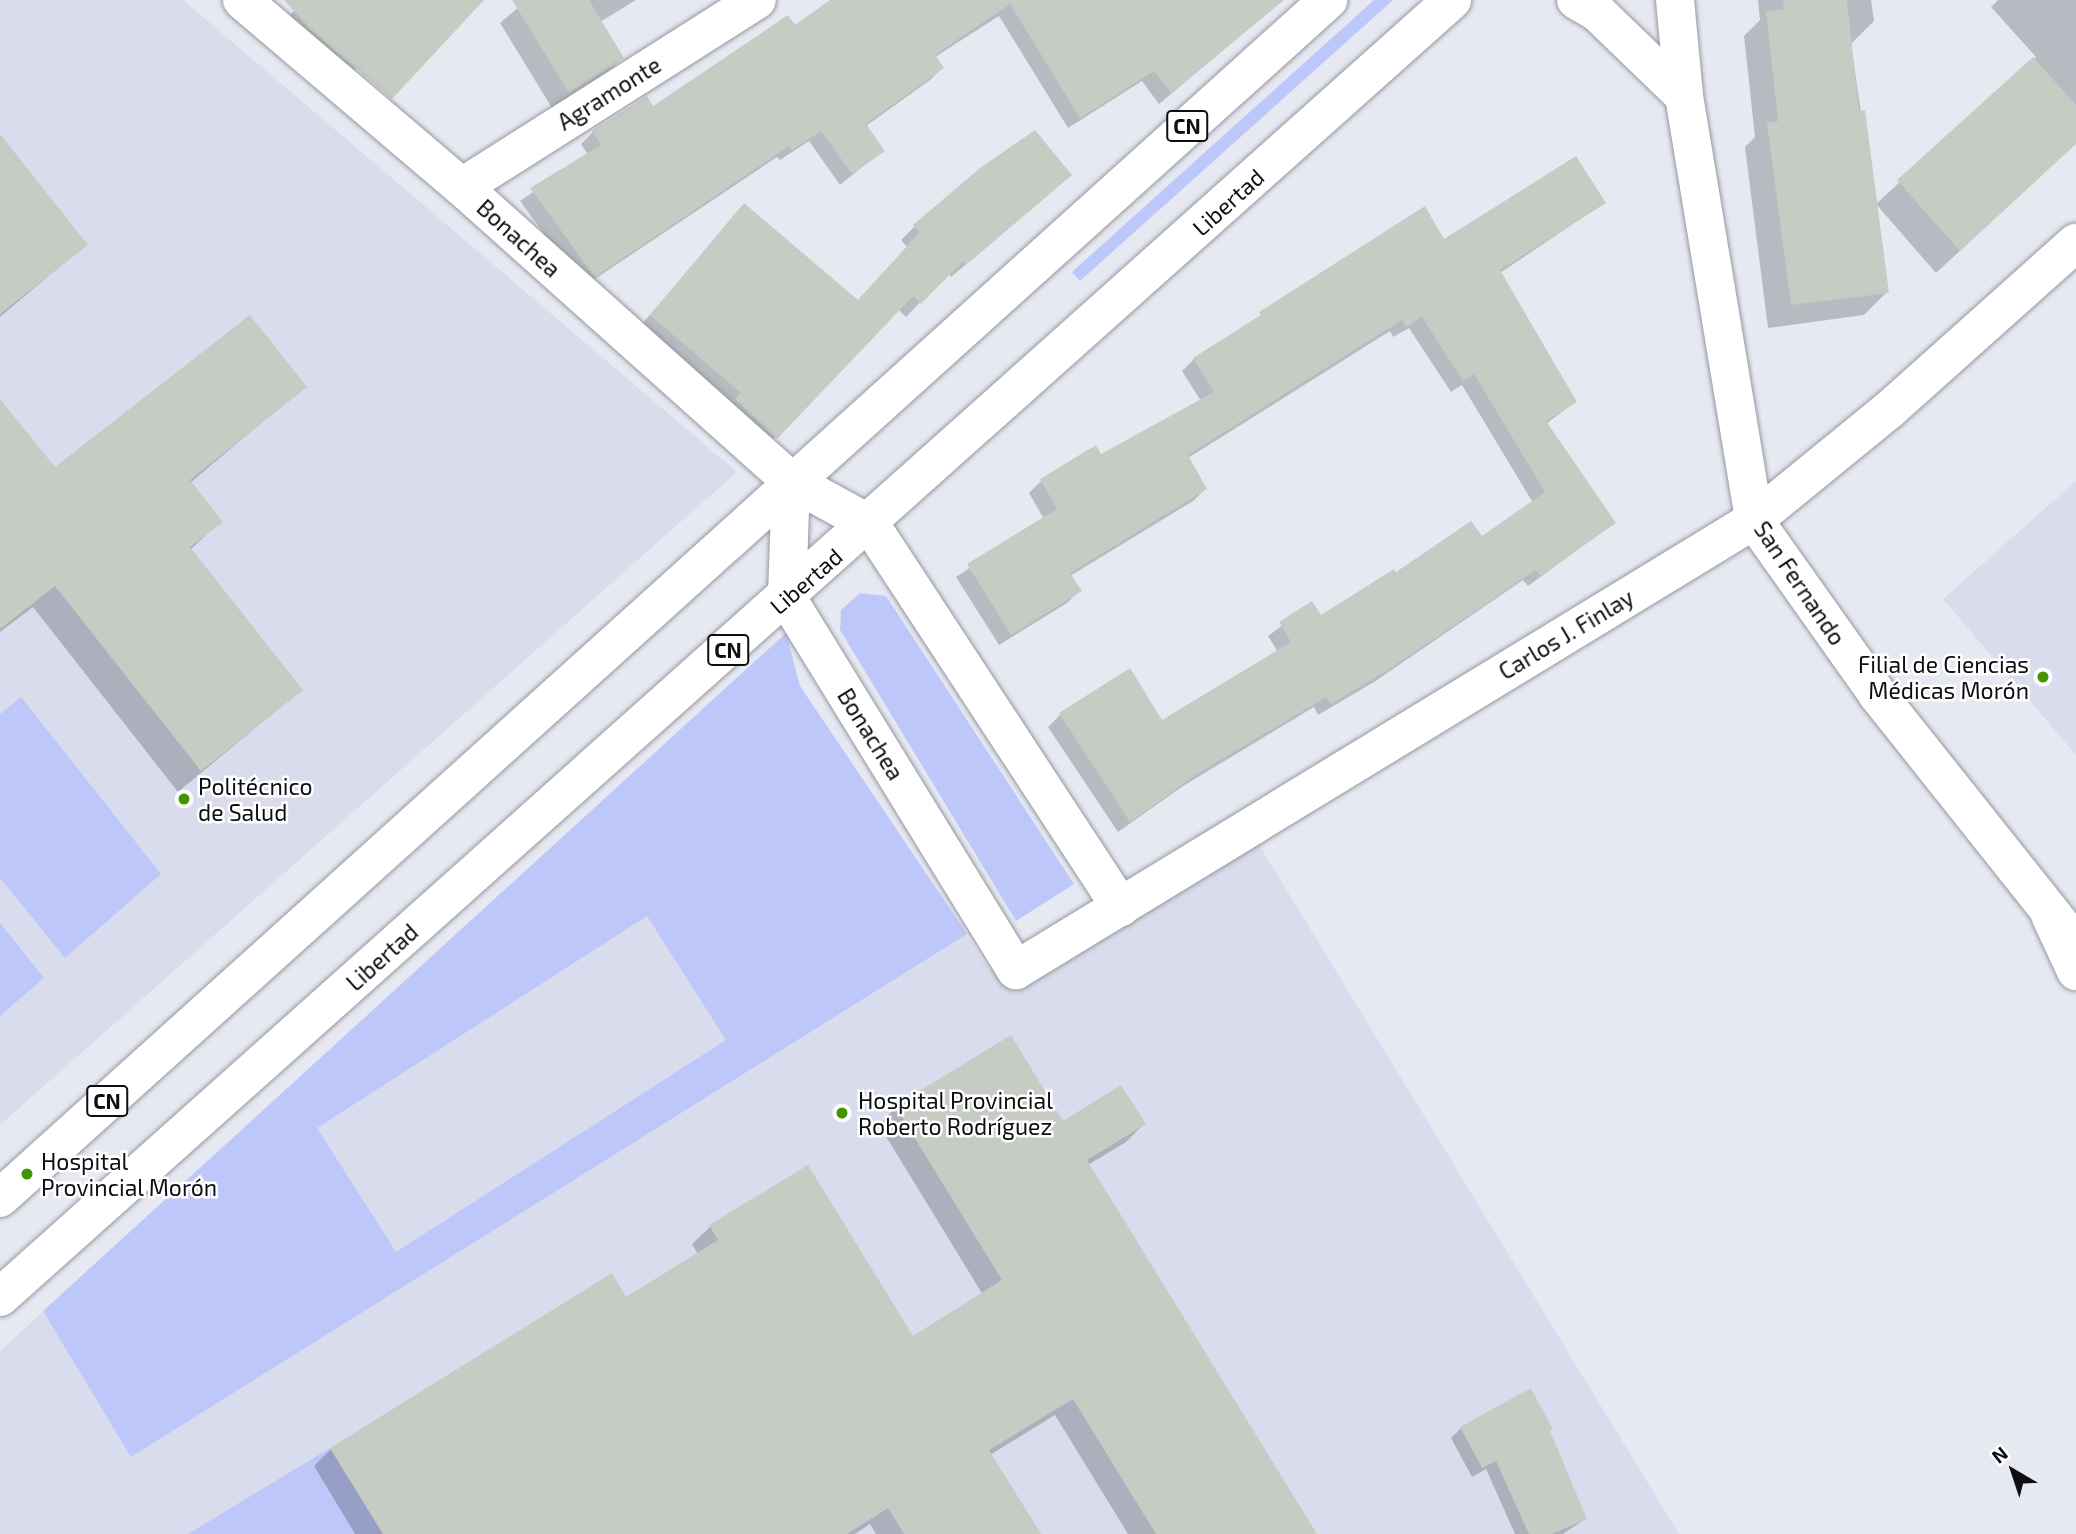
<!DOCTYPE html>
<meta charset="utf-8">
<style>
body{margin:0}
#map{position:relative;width:2076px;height:1534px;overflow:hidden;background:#e7e9f2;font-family:"Exo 2",sans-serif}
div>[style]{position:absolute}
.built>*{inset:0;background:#d9dcec}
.green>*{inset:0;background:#bec7f9}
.shadow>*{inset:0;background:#0003}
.building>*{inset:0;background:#c6ccc4}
.roads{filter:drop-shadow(0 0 2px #9698a0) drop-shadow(0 0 2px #9698a0)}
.minor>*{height:38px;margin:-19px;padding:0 19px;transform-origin:19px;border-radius:19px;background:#fff}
.secondary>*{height:38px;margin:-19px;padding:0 19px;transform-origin:19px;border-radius:19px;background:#fff}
.primary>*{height:38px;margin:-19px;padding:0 19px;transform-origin:19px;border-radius:19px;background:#fff}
.dots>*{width:19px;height:19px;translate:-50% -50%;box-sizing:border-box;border:4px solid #fff;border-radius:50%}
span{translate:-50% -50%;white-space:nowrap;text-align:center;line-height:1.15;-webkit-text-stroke:5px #fff;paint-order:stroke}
.shield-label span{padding:2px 5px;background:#fff;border:2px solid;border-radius:5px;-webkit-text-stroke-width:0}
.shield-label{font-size:21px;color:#0e0e11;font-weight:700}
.street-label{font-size:23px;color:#0e0e11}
.poi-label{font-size:23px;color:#0e0e11}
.right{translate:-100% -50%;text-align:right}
.left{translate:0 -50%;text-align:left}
.north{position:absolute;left:1978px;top:1436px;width:70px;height:70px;-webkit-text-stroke:5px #fff;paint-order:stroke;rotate:321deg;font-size:19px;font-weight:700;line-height:28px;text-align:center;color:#0e0e11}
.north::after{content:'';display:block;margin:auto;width:24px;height:32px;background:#0e0e11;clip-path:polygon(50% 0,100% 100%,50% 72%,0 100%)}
</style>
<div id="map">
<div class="built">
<div style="clip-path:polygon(0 0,183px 0,737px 472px,0 1125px)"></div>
<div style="clip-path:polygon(2076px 481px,2076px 755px,1943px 599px)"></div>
<div style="clip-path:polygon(786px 633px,800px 686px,989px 970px,1239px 812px,1679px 1534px,0 1534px,0 1351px)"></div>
</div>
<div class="green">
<div style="clip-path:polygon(1374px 0,1393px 0,1080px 281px,1072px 272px)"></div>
<div style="clip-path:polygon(860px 593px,886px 596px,1074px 884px,1016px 921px,840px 630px,841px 610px)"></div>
<div style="clip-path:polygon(evenodd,786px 633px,800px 686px,967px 934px,131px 1457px,43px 1311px,786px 633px,647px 916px,726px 1040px,396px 1252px,317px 1128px,647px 916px)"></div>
<div style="clip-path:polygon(21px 697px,161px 874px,65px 958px,0 878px,0 714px)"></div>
<div style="clip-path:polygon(0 923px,44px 978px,0 1016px)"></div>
<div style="clip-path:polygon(330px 1448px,383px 1534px,188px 1534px)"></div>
</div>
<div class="shadow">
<div style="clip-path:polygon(303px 0,419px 0,341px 84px,280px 27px)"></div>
<div style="clip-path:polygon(527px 0,636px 0,600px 22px,622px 58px,606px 74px,552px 108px,500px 23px)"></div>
<div style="clip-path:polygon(833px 0,1283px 0,1159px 104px,1142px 81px,1068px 128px,999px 16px,935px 57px,942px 68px,930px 80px,866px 126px,883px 150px,840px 185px,809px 141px,780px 160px,777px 157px,583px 287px,520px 201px,588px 155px,581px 144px,593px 132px,653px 108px,795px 27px)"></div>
<div style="clip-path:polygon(1758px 0,1871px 0,1874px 21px,1851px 44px,1887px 292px,1864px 315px,1768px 328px,1745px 147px,1755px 137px,1744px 36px,1760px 20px)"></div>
<div style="clip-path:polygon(1998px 0,2076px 0,2076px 143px,1936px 273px,1876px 204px,2036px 57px,1991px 7px)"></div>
<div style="clip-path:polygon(0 137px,85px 245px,0 317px)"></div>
<div style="clip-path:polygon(1056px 188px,951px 277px,948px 273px,906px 317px,898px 309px,762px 451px,637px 330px,744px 205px,857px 301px,907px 247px,901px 240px,915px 226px)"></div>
<div style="clip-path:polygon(1604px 203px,1500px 273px,1575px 402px,1546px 424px,1614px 523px,1528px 586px,1523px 580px,1374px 682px,1318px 715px,1314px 707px,1183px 786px,1118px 832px,1048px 727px,1060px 715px,1129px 671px,1161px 722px,1278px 652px,1268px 636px,1312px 604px,1320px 618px,1396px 575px,1481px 538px,1533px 503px,1462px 385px,1451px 392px,1409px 328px,1393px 337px,1390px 331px,1188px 458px,1205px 489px,1193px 501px,1070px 576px,1079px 591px,1067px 603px,999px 645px,956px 577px,1044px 519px,1029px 493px,1041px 481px,1095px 448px,1100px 456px,1201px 401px,1182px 371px,1194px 359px,1424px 209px,1443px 242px)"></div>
<div style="clip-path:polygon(305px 386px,190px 483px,220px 522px,190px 550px,301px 690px,178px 792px,33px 607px,0 632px,0 402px,55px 470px)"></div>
<div style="clip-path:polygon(896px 1107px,1063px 1123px,1144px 1124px,1126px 1142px,1088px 1165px,1315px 1534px,1128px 1534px,1055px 1415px,990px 1455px,1039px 1534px,876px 1534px,870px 1524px,855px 1534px,355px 1534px,314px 1466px,331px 1449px,625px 1299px,698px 1254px,692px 1244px,710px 1227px,807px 1167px,913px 1339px,983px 1295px,879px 1125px)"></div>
<div style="clip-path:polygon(1461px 1428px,1548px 1432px,1585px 1519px,1563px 1534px,1515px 1534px,1486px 1469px,1472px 1477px,1451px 1438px)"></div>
</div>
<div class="building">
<div style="clip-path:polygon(284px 0,484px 0,392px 99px,311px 30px)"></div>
<div style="clip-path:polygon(512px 0,589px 0,624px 58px,569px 93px)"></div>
<div style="clip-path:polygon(830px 0,1284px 0,1171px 93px,1154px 71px,1080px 118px,1010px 4px,935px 55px,944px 68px,866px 124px,885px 151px,852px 174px,821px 131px,792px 150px,789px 146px,595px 277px,530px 188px,601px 145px,592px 131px,647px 96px,653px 106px,788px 15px,795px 25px)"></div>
<div style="clip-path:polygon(1783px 0,1847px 0,1859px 111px,1865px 110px,1889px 293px,1791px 305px,1767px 123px,1778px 121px,1766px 11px,1784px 9px)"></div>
<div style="clip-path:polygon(2033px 57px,2076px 105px,2076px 144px,1960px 251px,1897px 180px)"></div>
<div style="clip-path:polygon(1035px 130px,1072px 175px,966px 265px,963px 261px,921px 304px,913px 296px,777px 439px,735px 399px,741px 393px,650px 315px,744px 203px,858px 300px,920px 232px,913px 225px,980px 168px)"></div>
<div style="clip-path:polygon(0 134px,88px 245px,0 314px)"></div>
<div style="clip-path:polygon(1576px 156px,1606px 203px,1500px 270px,1577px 402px,1546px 421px,1616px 523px,1540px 576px,1536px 570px,1388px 670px,1331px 704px,1326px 697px,1197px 774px,1130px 822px,1059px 713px,1130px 668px,1162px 720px,1291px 642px,1279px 622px,1312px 601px,1321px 615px,1394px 569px,1396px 572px,1471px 521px,1482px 536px,1545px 492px,1474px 374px,1463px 381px,1422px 317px,1406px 327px,1402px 320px,1188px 455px,1207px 489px,1070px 573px,1082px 591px,1011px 635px,967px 564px,1057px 509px,1040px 479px,1096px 445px,1101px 454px,1214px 392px,1193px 358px,1261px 315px,1259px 312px,1425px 206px,1444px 239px)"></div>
<div style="clip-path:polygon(250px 315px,307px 387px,190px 480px,223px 522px,190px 547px,303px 690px,201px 771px,55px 586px,0 629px,0 399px,55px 467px)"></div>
<div style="clip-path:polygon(1011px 1035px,1063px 1121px,1121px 1085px,1146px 1124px,1087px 1160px,1317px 1534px,1156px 1534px,1073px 1399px,989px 1450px,1041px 1534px,904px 1534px,888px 1508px,847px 1534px,383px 1534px,330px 1448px,612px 1273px,626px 1297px,718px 1240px,709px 1225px,808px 1165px,913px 1336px,1002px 1280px,895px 1106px)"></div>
<div style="clip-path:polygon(1531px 1388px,1553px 1430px,1550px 1431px,1587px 1519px,1552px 1534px,1529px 1534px,1496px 1461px,1482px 1468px,1460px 1427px)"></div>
</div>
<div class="roads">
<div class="minor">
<div style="left:242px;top:0;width:289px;rotate:40.4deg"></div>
<div style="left:462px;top:187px;width:441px;rotate:41.8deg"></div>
<div style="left:791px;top:481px;width:90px;rotate:28.6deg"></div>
<div style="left:870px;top:524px;width:458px;rotate:56.8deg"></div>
<div style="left:462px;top:187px;width:349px;rotate:-32.4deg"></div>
<div style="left:791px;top:481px;width:117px;rotate:92deg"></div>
<div style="left:787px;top:598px;width:437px;rotate:58.4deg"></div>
<div style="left:1016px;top:970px;width:864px;rotate:-31.37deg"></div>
<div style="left:1754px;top:520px;width:174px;rotate:-39.2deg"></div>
<div style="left:1889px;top:410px;width:251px;rotate:-41.8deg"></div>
<div style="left:2050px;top:915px;width:62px;rotate:65.1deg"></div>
</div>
<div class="secondary">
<div style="left:1675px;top:0;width:96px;rotate:84.6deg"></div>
<div style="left:1684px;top:96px;width:430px;rotate:80.6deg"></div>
<div style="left:1754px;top:520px;width:213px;rotate:54.7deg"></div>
<div style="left:1877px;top:694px;width:320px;rotate:51.5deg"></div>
</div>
<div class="primary">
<div style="left:1576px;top:0;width:24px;rotate:30deg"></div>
<div style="left:1597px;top:12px;width:121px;rotate:44deg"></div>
<div style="left:0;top:1198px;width:1789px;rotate:-42.05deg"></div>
<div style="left:0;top:1297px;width:1947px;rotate:-41.77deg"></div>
</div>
</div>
<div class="dots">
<div style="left:2043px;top:677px;background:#429500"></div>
<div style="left:184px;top:799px;background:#429500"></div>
<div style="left:842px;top:1113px;background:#429500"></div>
<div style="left:27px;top:1174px;background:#429500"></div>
</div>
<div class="shield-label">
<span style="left:1187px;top:126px">CN</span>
<span style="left:728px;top:650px">CN</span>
<span style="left:107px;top:1101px">CN</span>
</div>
<div class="street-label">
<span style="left:609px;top:93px;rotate:-32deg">Agramonte</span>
<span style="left:1228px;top:202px;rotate:-42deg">Libertad</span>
<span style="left:519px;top:238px;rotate:42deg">Bonachea</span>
<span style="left:806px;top:581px;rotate:-41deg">Libertad</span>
<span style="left:1800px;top:583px;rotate:56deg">San Fernando</span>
<span style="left:1566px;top:634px;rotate:-31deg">Carlos J. Finlay</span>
<span style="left:871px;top:734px;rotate:58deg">Bonachea</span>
<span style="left:382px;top:957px;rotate:-42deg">Libertad</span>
</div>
<div class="poi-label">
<span class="right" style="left:2029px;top:677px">Filial de Ciencias<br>Médicas Morón</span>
<span class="left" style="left:198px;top:799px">Politécnico<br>de Salud</span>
<span class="left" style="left:858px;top:1113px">Hospital Provincial<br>Roberto Rodríguez</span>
<span class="left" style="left:41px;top:1174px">Hospital<br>Provincial Morón</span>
</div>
<div class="north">N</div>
</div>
